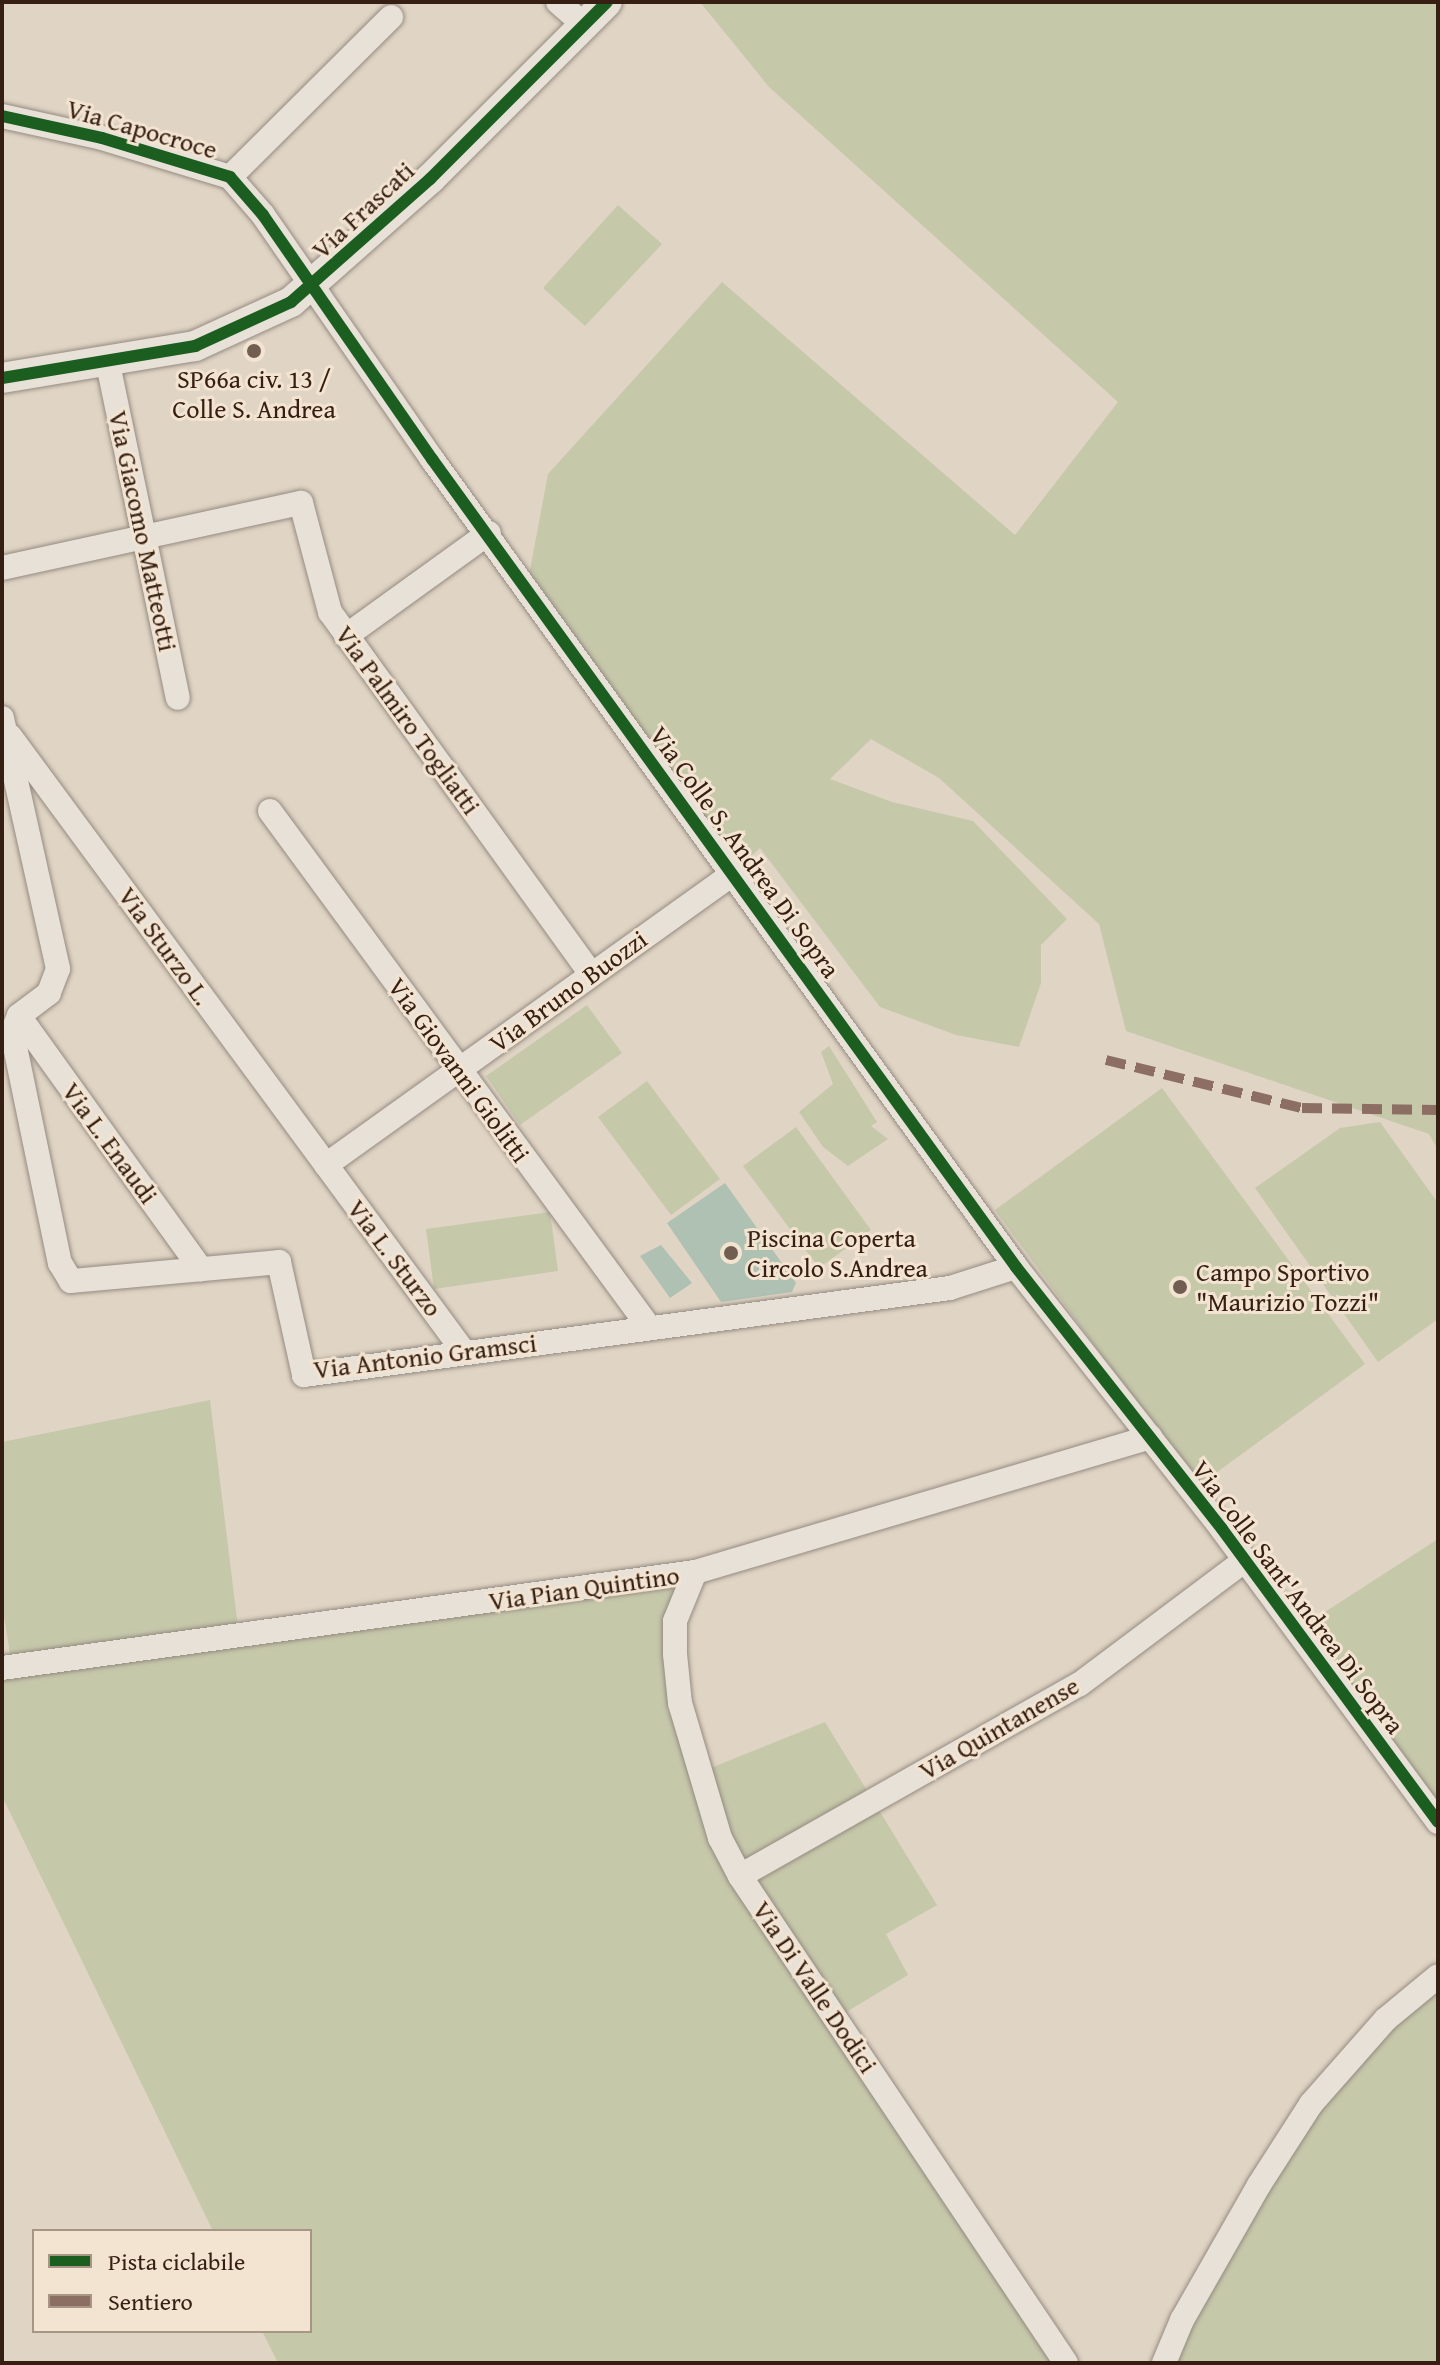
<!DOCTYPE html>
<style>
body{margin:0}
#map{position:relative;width:1440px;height:2365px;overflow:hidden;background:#e0d4c4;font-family:"Gentium Book Plus",serif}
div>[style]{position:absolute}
.green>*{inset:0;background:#c6c8aa}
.water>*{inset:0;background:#aec1b2}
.roads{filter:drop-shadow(0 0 2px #958b80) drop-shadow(0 0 2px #958b80)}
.minor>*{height:24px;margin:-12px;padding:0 12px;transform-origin:12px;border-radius:12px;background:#e7e1d8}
.tertiary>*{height:30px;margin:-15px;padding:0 15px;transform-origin:15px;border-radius:15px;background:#e7e1d8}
.quiet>*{height:10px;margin-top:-5px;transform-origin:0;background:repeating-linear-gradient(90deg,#8d6e63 0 20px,transparent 0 30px)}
.cycleway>*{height:12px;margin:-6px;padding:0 6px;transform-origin:6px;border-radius:6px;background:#1b5e20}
.dots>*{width:22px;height:22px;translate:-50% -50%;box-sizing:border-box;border:4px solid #f3e4d1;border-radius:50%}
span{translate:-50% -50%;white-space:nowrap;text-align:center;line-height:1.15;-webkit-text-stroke:6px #f3e4d1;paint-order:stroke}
.street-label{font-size:26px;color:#361f12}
.poi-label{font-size:26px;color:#361f12}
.left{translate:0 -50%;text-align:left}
.frame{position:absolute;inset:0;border:4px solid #361f12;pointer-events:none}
.legend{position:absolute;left:32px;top:2229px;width:280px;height:104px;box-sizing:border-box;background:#f3e4d1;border:2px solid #a79585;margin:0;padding:10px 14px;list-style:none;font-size:24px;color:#361f12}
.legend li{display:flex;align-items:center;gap:16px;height:40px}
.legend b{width:40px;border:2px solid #a79585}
</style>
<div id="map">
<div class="green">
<div style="clip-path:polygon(700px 2px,1438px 2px,1438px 1150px,1429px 1134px,1126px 1031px,1099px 924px,939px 778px,871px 739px,830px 779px,892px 802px,973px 821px,1067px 919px,1041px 945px,1041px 983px,1019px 1047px,956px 1035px,880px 1007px,760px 848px,732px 874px,527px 586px,548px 474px,722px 282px,1015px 535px,1118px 402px,769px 87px)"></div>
<div style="clip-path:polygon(618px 205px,662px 244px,585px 326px,543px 288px)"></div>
<div style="clip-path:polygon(587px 1005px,622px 1053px,520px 1125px,486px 1076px)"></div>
<div style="clip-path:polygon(829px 1046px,877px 1122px,871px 1126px,888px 1139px,848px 1166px,823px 1147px,799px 1112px,833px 1084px,821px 1052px)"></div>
<div style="clip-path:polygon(647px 1081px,720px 1179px,671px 1215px,598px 1117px)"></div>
<div style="clip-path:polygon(1162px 1088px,1365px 1364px,1198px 1486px,995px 1210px)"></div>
<div style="clip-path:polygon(1380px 1122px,1438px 1203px,1438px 1319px,1378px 1362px,1255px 1188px,1340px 1128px)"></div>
<div style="clip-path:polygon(796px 1127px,871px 1230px,819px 1268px,743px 1166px)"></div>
<div style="clip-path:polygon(550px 1212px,558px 1271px,434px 1289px,426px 1229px)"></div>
<div style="clip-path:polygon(210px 1400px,239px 1635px,695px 1572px,667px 1710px,703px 1771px,825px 1722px,937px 1905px,886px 1934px,908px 1975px,838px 2017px,1066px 2363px,278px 2363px,262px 2331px,310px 2331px,310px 2231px,213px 2231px,2px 1796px,2px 1668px,12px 1666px,2px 1604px,2px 1442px)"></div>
<div style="clip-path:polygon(1438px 1539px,1438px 1822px,1297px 1630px)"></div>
<div style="clip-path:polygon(1438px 1976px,1438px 2363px,1164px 2363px,1311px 2104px)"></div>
</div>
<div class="water">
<div style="clip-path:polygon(725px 1183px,796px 1283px,792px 1292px,721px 1302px,667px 1223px)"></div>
<div style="clip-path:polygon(661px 1245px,692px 1283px,670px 1298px,640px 1256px)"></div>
</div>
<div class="roads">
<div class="minor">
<div style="left:558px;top:2px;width:35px;rotate:41deg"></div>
<div style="left:2px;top:116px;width:102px;rotate:12.4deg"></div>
<div style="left:102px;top:138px;width:134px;rotate:16.9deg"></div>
<div style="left:230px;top:177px;width:50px;rotate:49deg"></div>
<div style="left:263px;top:215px;width:297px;rotate:55.3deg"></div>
<div style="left:432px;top:459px;width:997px;rotate:54.14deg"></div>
<div style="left:1016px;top:1267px;width:333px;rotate:51.8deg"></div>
<div style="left:1222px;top:1529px;width:364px;rotate:53.6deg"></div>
<div style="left:230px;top:177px;width:227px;rotate:-44.8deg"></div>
<div style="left:108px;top:364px;width:341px;rotate:78.2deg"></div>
<div style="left:2px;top:568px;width:306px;rotate:-12.3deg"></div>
<div style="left:301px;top:503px;width:113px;rotate:75.1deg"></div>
<div style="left:330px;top:612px;width:444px;rotate:54.2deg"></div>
<div style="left:346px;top:636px;width:176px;rotate:-35.8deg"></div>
<div style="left:2px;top:718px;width:257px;rotate:77.4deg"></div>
<div style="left:58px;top:969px;width:26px;rotate:111deg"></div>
<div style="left:49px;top:993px;width:38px;rotate:143deg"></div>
<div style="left:19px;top:1016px;width:17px;rotate:114deg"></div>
<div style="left:12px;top:1032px;width:236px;rotate:78.3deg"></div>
<div style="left:60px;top:1263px;width:21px;rotate:59deg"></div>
<div style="left:71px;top:1281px;width:209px;rotate:-5.2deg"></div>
<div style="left:279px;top:1262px;width:116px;rotate:77.5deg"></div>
<div style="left:304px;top:1375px;width:652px;rotate:-7.67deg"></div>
<div style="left:950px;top:1288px;width:69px;rotate:-17.7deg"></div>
<div style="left:10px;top:736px;width:765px;rotate:53.61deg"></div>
<div style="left:270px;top:811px;width:640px;rotate:53.7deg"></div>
<div style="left:19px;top:1016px;width:312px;rotate:54.3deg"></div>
<div style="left:326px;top:1165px;width:500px;rotate:-35.6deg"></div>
<div style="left:695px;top:1572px;width:53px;rotate:112.2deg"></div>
<div style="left:675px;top:1621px;width:33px;rotate:90deg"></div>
<div style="left:675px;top:1654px;width:49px;rotate:84.2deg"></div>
<div style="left:680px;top:1703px;width:141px;rotate:73.5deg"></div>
<div style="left:720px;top:1838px;width:43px;rotate:62.2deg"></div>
<div style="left:740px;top:1876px;width:586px;rotate:56.2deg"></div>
<div style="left:2px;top:1668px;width:700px;rotate:-7.89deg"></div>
<div style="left:695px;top:1572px;width:475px;rotate:-16.5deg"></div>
<div style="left:740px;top:1876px;width:390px;rotate:-29.5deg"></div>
<div style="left:1080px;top:1684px;width:206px;rotate:-36.9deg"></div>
<div style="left:1164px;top:2363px;width:47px;rotate:-67.3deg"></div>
<div style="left:1182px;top:2320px;width:155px;rotate:-60.3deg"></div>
<div style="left:1259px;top:2185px;width:96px;rotate:-57.3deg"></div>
<div style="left:1311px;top:2104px;width:113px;rotate:-48.6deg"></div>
<div style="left:1386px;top:2019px;width:67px;rotate:-39.6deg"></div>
</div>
<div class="tertiary">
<div style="left:2px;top:378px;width:196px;rotate:-9.4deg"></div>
<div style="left:195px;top:346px;width:106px;rotate:-24.6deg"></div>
<div style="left:291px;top:302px;width:186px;rotate:-41.5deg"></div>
<div style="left:430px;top:179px;width:250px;rotate:-45deg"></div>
</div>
</div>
<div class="quiet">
<div style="left:1106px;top:1060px;width:202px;rotate:13.8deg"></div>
<div style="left:1302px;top:1108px;width:136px;rotate:0.8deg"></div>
</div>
<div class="cycleway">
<div style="left:2px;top:116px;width:102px;rotate:12.4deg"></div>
<div style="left:102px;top:138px;width:134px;rotate:16.9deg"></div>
<div style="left:230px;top:177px;width:50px;rotate:49deg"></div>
<div style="left:263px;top:215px;width:297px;rotate:55.3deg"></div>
<div style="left:432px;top:459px;width:997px;rotate:54.14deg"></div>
<div style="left:1016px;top:1267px;width:333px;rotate:51.8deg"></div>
<div style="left:1222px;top:1529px;width:364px;rotate:53.6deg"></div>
<div style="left:2px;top:378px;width:196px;rotate:-9.4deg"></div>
<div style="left:195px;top:346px;width:106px;rotate:-24.6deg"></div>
<div style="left:291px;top:302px;width:186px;rotate:-41.5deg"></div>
<div style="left:430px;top:179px;width:250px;rotate:-45deg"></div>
</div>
<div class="dots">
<div style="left:254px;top:351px;background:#725e50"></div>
<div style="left:731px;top:1253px;background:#725e50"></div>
<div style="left:1180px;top:1287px;background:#725e50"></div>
</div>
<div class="street-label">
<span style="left:142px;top:129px;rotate:16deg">Via Capocroce</span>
<span style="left:363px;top:210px;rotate:-43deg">Via Frascati</span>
<span style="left:143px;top:531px;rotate:78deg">Via Giacomo Matteotti</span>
<span style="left:408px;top:720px;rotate:54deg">Via Palmiro Togliatti</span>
<span style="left:745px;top:852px;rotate:54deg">Via Colle S. Andrea Di Sopra</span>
<span style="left:165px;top:946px;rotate:54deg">Via Sturzo L.</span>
<span style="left:568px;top:991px;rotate:-36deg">Via Bruno Buozzi</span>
<span style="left:459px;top:1070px;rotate:54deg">Via Giovanni Giolitti</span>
<span style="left:110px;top:1143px;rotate:54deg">Via L. Enaudi</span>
<span style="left:395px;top:1258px;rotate:53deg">Via L. Sturzo</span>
<span style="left:425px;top:1356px;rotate:-7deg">Via Antonio Gramsci</span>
<span style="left:584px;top:1588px;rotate:-8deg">Via Pian Quintino</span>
<span style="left:1298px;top:1597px;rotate:53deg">Via Colle Sant'Andrea Di Sopra</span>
<span style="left:999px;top:1728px;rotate:-30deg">Via Quintanense</span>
<span style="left:815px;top:1987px;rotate:56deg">Via Di Valle Dodici</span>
</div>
<div class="poi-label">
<span style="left:254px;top:394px">SP66a civ. 13 /<br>Colle S. Andrea</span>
<span class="left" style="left:747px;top:1253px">Piscina Coperta<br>Circolo S.Andrea</span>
<span class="left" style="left:1196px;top:1287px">Campo Sportivo<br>"Maurizio Tozzi"</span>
</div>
<div class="frame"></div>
<ul class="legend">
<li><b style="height:10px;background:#1b5e20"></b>Pista ciclabile</li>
<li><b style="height:10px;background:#8d6e63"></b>Sentiero</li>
</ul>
</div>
